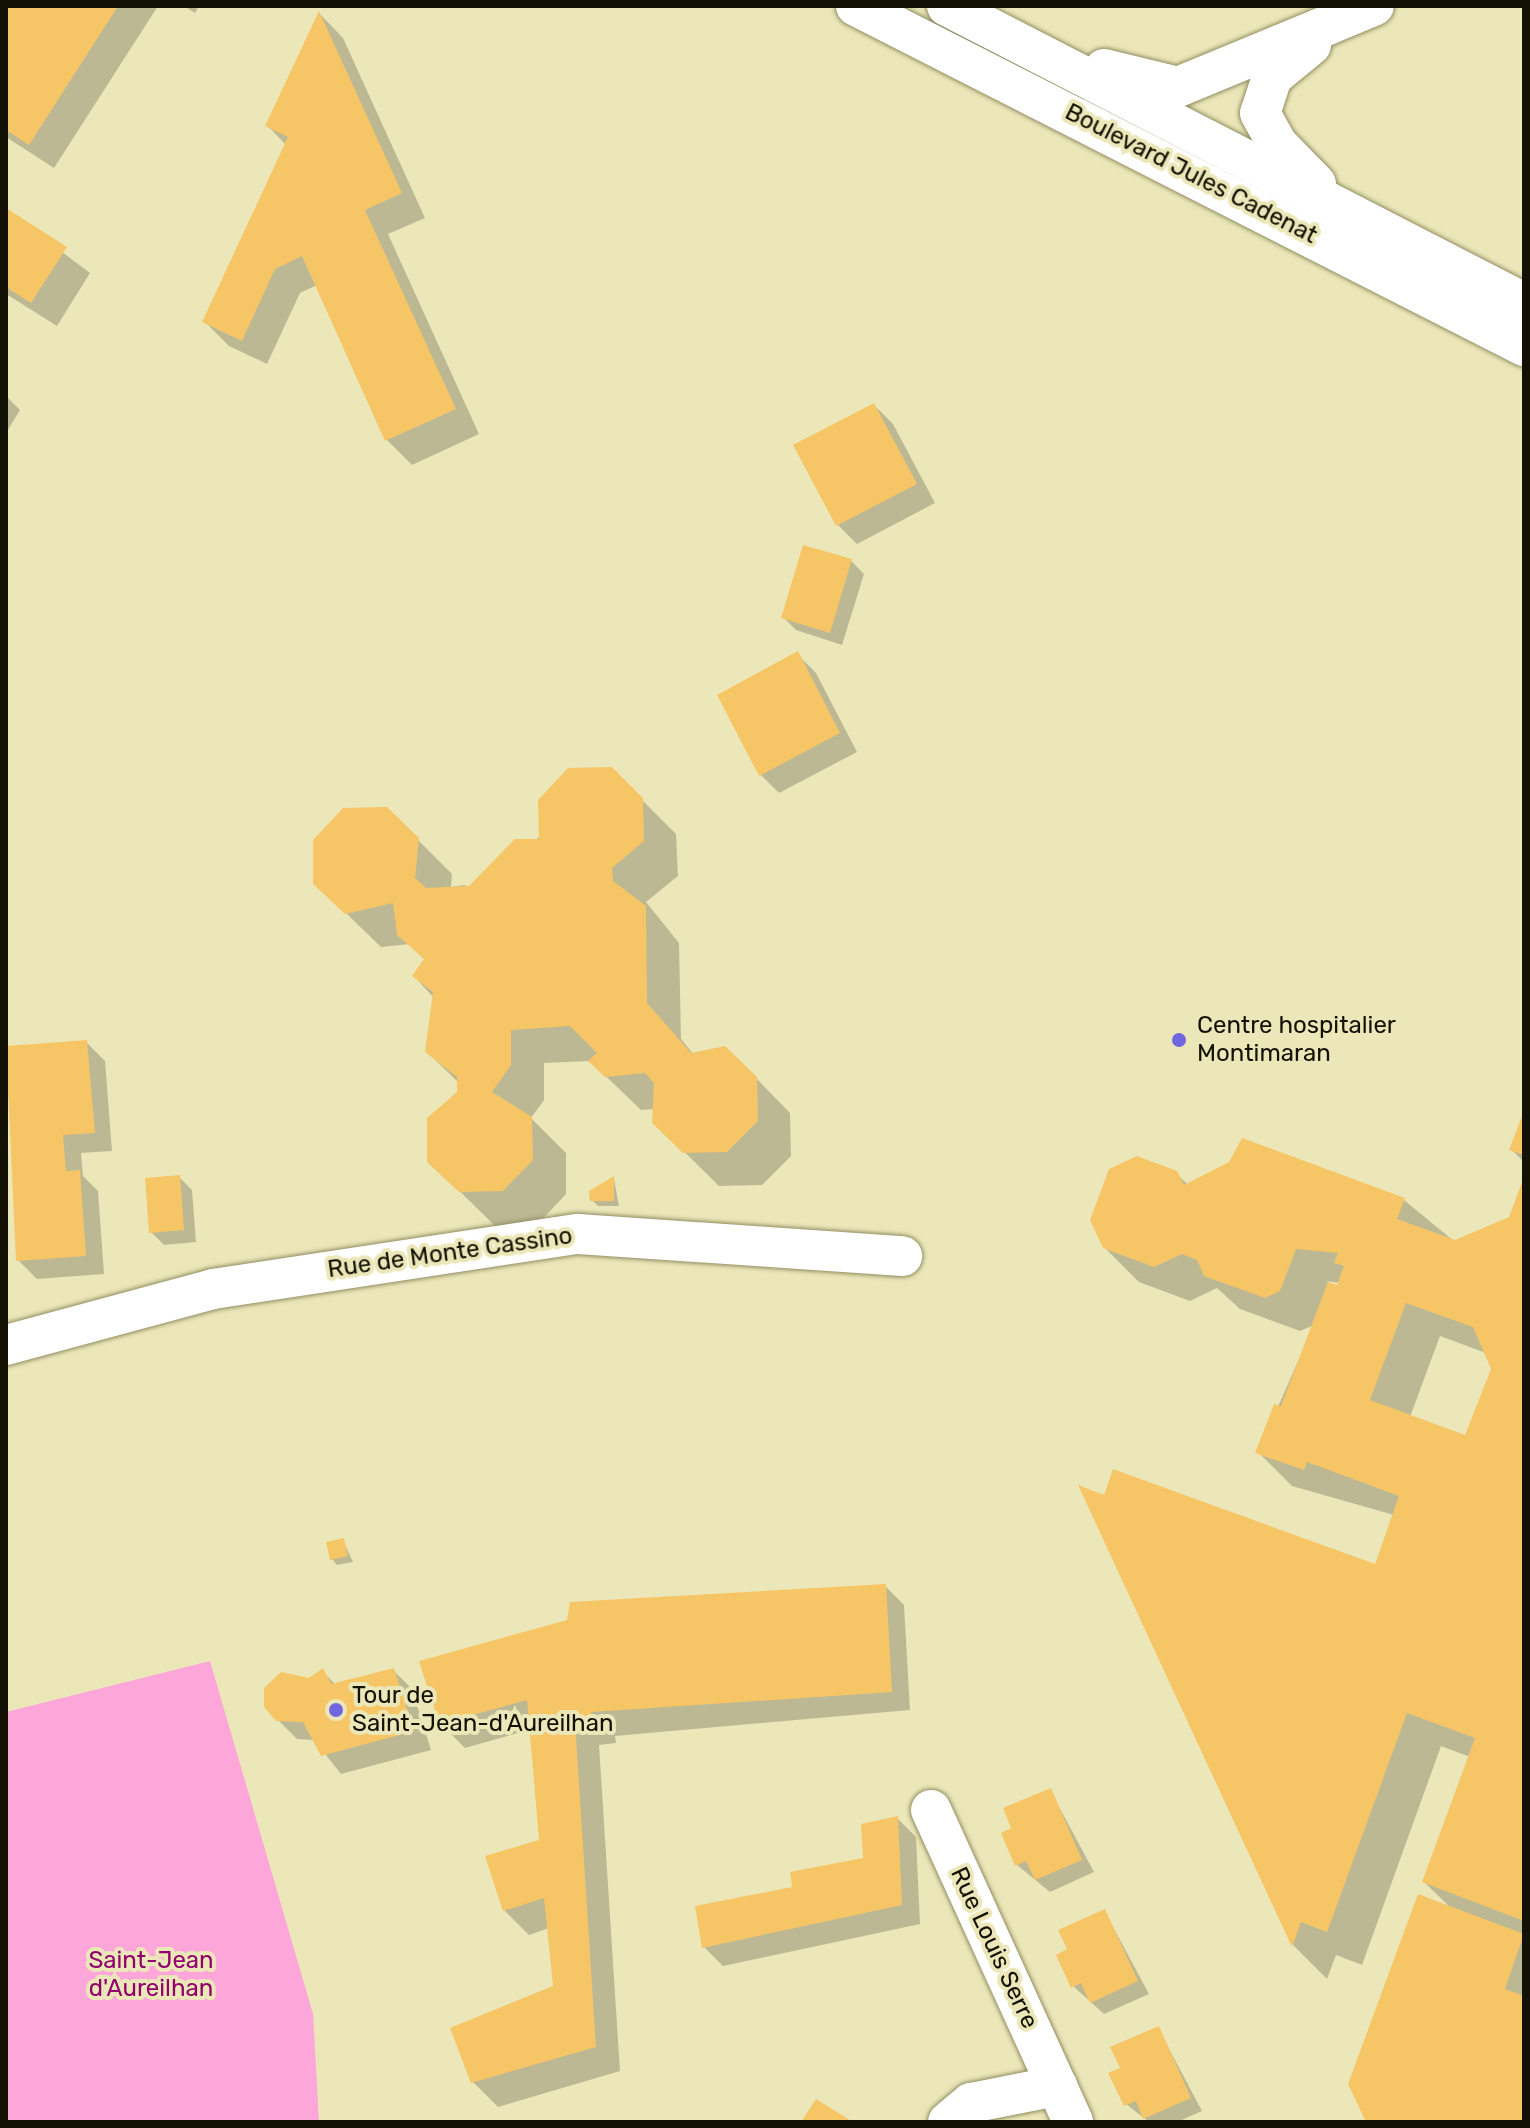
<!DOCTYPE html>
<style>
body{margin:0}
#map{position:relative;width:1530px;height:2128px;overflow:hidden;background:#ece7b9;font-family:Rubik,sans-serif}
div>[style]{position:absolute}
.green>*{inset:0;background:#fda6da}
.shadow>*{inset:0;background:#0003}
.building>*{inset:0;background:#f6c666}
.roads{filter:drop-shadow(0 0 2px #928e63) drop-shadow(0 0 2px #928e63)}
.minor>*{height:40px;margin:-20px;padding:0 20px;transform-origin:20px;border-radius:20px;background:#fff}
.dots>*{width:22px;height:22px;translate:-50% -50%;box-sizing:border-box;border:4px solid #ece7b9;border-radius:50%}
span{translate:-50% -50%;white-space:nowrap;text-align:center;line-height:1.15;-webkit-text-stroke:8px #ece7b9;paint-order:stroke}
.street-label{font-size:24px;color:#131103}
.poi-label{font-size:24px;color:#131103}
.left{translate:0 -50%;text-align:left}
.park-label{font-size:24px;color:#91006d}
.frame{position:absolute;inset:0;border:8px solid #131103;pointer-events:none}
</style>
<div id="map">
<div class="green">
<div style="clip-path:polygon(210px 1661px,313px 2014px,319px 2122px,6px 2122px,6px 1712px)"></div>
</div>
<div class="shadow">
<div style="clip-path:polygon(6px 6px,158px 6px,54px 168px,6px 137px)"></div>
<div style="clip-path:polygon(184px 6px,199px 6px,195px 13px)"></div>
<div style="clip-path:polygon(320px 14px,343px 38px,425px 218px,388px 234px,479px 434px,412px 465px,387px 440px,317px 285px,300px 293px,267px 364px,229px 346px,204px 321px,286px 145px,268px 126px)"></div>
<div style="clip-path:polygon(6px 210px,90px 273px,57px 326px,6px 294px)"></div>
<div style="clip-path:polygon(6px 396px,20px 410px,6px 433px)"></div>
<div style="clip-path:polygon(874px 405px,893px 424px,935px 503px,857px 544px,838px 525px,796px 446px)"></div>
<div style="clip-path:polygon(851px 561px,864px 574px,842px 645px,796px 630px,783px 617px)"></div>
<div style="clip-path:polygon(797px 654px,816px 673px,857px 752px,779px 793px,760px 774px)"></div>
<div style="clip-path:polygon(611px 769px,676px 834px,678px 876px,646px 902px,679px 943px,681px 1039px,694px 1055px,756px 1078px,790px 1113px,791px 1156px,762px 1185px,719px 1186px,654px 1122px,655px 1109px,641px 1110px,590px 1061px,544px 1063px,544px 1100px,531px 1118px,566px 1153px,566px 1194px,537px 1225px,495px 1226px,429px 1161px,459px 1093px,459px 1083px,427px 1052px,434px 998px,414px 976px,438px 972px,410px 944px,381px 947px,315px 883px,417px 839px,452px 874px,451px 887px,465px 885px,476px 896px)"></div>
<div style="clip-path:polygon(86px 1042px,105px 1061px,112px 1151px,81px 1153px,83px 1176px,98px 1191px,104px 1274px,37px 1279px,18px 1260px,6px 1048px)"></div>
<div style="clip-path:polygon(1524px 1116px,1524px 1162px,1511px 1149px)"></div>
<div style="clip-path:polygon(evenodd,1176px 1173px,1188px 1185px,1404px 1200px,1455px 1242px,1510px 1219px,1524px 1182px,1524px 2122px,1368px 2122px,1451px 1908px,1424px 1882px,1470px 1757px,1441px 1746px,1362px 1965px,1336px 1955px,1327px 1979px,1294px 1946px,1082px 1489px,1376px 1567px,1394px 1515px,1292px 1486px,1258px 1452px,1314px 1325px,1300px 1331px,1240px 1309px,1217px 1288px,1190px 1301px,1139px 1282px,1104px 1247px,1176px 1173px,1326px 1281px,1340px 1283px,1339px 1288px,1326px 1281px,1176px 1173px,1440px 1336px,1486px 1353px,1493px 1369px,1466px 1438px,1410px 1417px,1440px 1336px)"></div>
<div style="clip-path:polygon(179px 1177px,192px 1190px,196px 1242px,164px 1245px,151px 1232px)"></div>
<div style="clip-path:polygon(614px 1179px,619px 1206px,598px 1206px,592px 1200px)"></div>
<div style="clip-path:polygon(343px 1540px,353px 1562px,337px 1565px,332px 1559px)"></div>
<div style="clip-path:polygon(885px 1586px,904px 1605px,910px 1710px,615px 1736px,616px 1743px,599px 1745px,620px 2071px,498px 2107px,473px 2082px,555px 1987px,549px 1928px,529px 1935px,504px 1910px,541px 1841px,532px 1729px,465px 1748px,440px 1723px)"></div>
<div style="clip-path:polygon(393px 1670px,412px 1689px,431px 1750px,341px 1774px,314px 1740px,297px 1739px,278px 1720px,322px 1671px,336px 1685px)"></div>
<div style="clip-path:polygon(1050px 1790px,1094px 1872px,1050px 1892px,1017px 1865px,1013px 1829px)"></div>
<div style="clip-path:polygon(897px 1818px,916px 1837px,920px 1924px,723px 1966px,704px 1947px,794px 1889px,865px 1859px)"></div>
<div style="clip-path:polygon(1105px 1912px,1149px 1994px,1104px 2014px,1073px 1986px,1069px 1950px)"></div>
<div style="clip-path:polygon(1158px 2028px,1202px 2111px,1177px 2122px,1149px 2122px,1126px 2104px,1123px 2069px)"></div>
</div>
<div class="building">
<div style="clip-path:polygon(6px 6px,118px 6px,29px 145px,6px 130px)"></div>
<div style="clip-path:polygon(319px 11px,402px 193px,365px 210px,456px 409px,385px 441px,302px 256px,275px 269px,242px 341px,202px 322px,288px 137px,265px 126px)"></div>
<div style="clip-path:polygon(6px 208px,67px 247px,31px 303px,6px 287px)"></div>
<div style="clip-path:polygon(874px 403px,917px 484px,836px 526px,793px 445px)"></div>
<div style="clip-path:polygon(803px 545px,852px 559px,830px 633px,781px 618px)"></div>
<div style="clip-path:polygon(798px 651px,840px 733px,759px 776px,717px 695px)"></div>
<div style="clip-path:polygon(612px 767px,643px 798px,644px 841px,612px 868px,613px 881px,646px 906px,647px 1003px,691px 1053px,725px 1046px,757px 1077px,758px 1121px,727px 1152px,683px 1153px,652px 1123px,654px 1083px,645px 1073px,605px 1077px,588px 1061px,597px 1053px,570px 1026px,511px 1030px,511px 1065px,492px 1092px,532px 1117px,533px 1160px,503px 1191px,459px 1192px,427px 1162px,427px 1118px,457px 1092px,457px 1077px,425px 1052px,433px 992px,412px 976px,424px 959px,397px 935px,393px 903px,345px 914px,313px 884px,313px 840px,343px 808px,387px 807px,419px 838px,415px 878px,426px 888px,469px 886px,515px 839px,539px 839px,538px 800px,568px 768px)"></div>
<div style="clip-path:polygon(87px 1040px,95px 1133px,63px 1135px,66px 1171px,80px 1170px,86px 1256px,16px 1261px,6px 1046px)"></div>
<div style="clip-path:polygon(1524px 1111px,1524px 1155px,1509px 1150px)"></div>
<div style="clip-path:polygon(evenodd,1242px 1138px,1405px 1198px,1397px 1219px,1455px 1240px,1509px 1217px,1524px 1177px,1524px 1921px,1422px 1882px,1475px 1738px,1407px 1713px,1327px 1932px,1301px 1922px,1292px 1947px,1078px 1485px,1104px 1495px,1113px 1469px,1375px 1564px,1399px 1496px,1307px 1462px,1304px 1470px,1255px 1453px,1274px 1404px,1281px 1406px,1328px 1282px,1337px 1285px,1344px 1266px,1334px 1263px,1338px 1253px,1296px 1249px,1280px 1291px,1265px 1298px,1204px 1276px,1197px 1260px,1182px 1254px,1154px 1267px,1103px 1248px,1090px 1220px,1109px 1169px,1137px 1156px,1177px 1171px,1184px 1185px,1229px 1162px,1242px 1138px,1406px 1303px,1473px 1327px,1491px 1369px,1465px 1435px,1370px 1400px,1406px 1303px)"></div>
<div style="clip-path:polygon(180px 1175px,184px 1230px,149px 1233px,145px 1178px)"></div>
<div style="clip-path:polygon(614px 1176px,614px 1201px,590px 1201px,589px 1191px)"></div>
<div style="clip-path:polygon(344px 1538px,348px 1556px,330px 1560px,326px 1542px)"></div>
<div style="clip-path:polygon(886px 1584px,892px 1692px,591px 1712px,592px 1719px,575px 1721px,596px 2047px,471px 2083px,450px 2028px,553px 1986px,544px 1898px,503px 1911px,485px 1856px,539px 1840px,527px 1700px,439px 1724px,419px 1661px,567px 1620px,570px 1602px)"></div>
<div style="clip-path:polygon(394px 1668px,414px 1731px,321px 1756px,303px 1722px,276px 1721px,264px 1707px,264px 1688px,281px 1672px,309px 1678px,323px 1668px,331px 1684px)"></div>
<div style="clip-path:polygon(1051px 1788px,1082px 1860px,1035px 1880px,1026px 1861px,1015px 1866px,1001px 1833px,1011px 1828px,1003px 1808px)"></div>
<div style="clip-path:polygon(898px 1816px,902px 1905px,702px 1948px,695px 1906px,792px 1887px,790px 1872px,863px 1858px,861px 1824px)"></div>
<div style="clip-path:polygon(1418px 1894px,1524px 1934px,1505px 1989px,1524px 1996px,1524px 2122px,1366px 2122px,1348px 2084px)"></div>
<div style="clip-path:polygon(1105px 1909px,1138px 1981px,1090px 2003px,1081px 1983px,1071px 1988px,1056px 1955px,1067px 1949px,1058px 1930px)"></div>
<div style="clip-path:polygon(1159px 2026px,1191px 2098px,1143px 2119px,1136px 2101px,1124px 2106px,1108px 2073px,1120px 2068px,1110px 2047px)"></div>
<div style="clip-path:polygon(816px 2099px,853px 2122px,801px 2122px)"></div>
</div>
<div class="roads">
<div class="minor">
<div style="left:856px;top:6px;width:750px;rotate:26.98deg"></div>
<div style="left:947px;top:6px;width:649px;rotate:27.24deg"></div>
<div style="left:1311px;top:45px;width:50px;rotate:140.6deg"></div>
<div style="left:1272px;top:77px;width:38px;rotate:108deg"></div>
<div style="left:1260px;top:113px;width:35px;rotate:61deg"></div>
<div style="left:1277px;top:144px;width:56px;rotate:45.7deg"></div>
<div style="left:1104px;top:69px;width:76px;rotate:13.7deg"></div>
<div style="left:1178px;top:87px;width:212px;rotate:-22.5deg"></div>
<div style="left:6px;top:1345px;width:214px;rotate:-15.1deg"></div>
<div style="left:213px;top:1289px;width:369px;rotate:-8.6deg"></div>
<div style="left:578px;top:1234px;width:325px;rotate:3.9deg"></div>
<div style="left:931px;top:1810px;width:343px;rotate:65.5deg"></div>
<div style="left:948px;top:2122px;width:30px;rotate:-40deg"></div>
<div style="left:971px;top:2103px;width:88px;rotate:-11.2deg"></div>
</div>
</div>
<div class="dots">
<div style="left:1179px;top:1040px;background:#7066e0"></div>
<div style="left:336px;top:1710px;background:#7066e0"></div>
</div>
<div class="street-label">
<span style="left:1191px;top:174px;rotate:27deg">Boulevard Jules Cadenat</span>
<span style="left:450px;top:1253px;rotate:-8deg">Rue de Monte Cassino</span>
<span style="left:994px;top:1948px;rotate:65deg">Rue Louis Serre</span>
</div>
<div class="poi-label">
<span class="left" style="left:1197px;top:1040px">Centre hospitalier<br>Montimaran</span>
<span class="left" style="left:352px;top:1710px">Tour de<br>Saint-Jean-d'Aureilhan</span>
</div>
<div class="park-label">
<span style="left:151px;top:1975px">Saint-Jean<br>d'Aureilhan</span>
</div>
<div class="frame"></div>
</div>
